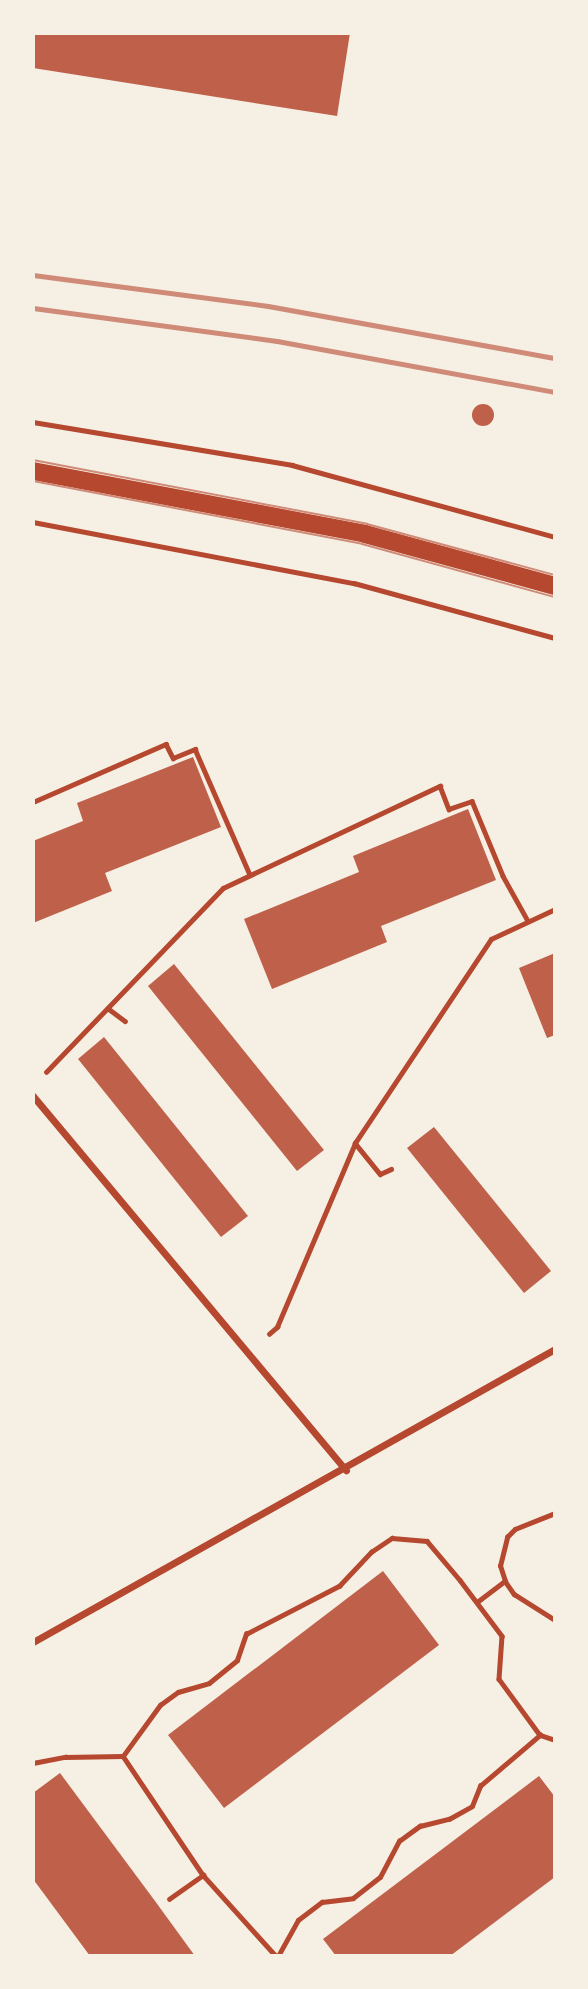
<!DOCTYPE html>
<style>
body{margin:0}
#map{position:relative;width:588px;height:1989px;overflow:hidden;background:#f6efe4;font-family:"Roboto Condensed",sans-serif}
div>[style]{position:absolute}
.building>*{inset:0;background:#bf614a}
.round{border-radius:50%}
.path>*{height:4.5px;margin:-2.25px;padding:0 2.25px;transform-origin:2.25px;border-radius:2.25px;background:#b5482f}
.minor>*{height:7px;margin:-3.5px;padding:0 3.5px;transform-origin:3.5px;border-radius:3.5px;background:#b5482f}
.primary>*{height:18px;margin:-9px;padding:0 9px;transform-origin:9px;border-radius:9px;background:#b5482f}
.tram>*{height:2px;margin:-1px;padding:0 1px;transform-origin:1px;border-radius:1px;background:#cf8b77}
.rail>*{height:5px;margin:-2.5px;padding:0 2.5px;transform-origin:2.5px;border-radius:2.5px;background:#cf8b77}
span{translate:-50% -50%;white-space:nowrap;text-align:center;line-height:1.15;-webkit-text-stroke:7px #f6efe4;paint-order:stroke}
.frame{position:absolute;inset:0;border:35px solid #f6efe4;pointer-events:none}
</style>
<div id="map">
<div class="building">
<div style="clip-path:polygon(33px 33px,350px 33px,337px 116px,33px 68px)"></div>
<div class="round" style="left:472px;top:404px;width:22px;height:22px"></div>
<div style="clip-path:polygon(193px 757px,221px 827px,105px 873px,112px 891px,33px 923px,33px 841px,83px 821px,77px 803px)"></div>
<div style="clip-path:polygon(468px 809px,496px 880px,381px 926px,387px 942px,272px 989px,244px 919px,359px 872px,353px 856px)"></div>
<div style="clip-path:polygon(555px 953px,555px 1035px,547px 1038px,519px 968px)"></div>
<div style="clip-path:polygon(174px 964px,324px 1150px,297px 1171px,148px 986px)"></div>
<div style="clip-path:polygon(104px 1037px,248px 1216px,221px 1237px,78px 1059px)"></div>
<div style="clip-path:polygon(434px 1127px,551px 1271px,524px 1293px,407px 1148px)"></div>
<div style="clip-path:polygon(383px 1571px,439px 1645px,224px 1808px,168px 1735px)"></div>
<div style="clip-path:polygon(60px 1773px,155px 1901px,195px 1956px,90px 1956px,33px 1879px,33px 1793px)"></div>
<div style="clip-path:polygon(539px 1776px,555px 1797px,555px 1877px,450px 1956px,336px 1956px,323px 1939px)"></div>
</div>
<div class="path">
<div style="left:33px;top:422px;width:263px;rotate:9.4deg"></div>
<div style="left:292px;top:465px;width:273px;rotate:15.3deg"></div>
<div style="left:33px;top:522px;width:327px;rotate:10.8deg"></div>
<div style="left:354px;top:583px;width:208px;rotate:15.3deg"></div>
<div style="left:33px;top:802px;width:145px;rotate:-23.6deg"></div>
<div style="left:166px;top:744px;width:16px;rotate:63deg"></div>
<div style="left:173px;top:758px;width:24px;rotate:-22deg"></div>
<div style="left:195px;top:749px;width:137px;rotate:66.4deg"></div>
<div style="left:109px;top:1009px;width:20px;rotate:37deg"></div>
<div style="left:46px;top:1072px;width:255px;rotate:-46.1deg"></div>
<div style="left:223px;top:888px;width:240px;rotate:-25.2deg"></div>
<div style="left:440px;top:786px;width:25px;rotate:69deg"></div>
<div style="left:449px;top:809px;width:24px;rotate:-19deg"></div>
<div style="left:472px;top:801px;width:81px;rotate:67.5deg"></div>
<div style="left:503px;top:876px;width:51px;rotate:60.9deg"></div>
<div style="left:355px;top:1143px;width:40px;rotate:51deg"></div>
<div style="left:380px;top:1174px;width:12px;rotate:-24deg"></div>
<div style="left:269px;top:1334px;width:11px;rotate:-41deg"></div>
<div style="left:277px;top:1327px;width:200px;rotate:-67deg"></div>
<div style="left:355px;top:1143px;width:245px;rotate:-56.3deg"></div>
<div style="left:491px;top:939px;width:71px;rotate:-25.1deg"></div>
<div style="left:505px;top:1581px;width:16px;rotate:55deg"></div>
<div style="left:514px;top:1594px;width:49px;rotate:32.4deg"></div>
<div style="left:477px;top:1602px;width:35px;rotate:-37deg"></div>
<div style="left:505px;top:1581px;width:16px;rotate:-108deg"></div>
<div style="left:500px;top:1566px;width:30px;rotate:-76deg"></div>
<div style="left:507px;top:1537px;width:11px;rotate:-45deg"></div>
<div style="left:515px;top:1529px;width:43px;rotate:-21.8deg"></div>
<div style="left:123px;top:1756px;width:143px;rotate:56.1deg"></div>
<div style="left:203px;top:1875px;width:109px;rotate:48deg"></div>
<div style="left:33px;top:1763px;width:33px;rotate:-11deg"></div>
<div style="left:65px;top:1757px;width:58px;rotate:-1deg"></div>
<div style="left:123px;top:1756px;width:63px;rotate:-54deg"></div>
<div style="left:160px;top:1705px;width:22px;rotate:-36deg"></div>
<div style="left:178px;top:1692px;width:32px;rotate:-16deg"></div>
<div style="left:209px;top:1683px;width:36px;rotate:-39deg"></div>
<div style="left:237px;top:1660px;width:28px;rotate:-71deg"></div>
<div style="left:246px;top:1634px;width:105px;rotate:-27.3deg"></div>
<div style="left:339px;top:1586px;width:47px;rotate:-46.7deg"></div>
<div style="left:371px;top:1552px;width:25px;rotate:-34deg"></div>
<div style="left:392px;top:1538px;width:35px;rotate:5deg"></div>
<div style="left:427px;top:1541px;width:51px;rotate:49.8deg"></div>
<div style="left:460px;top:1580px;width:70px;rotate:53.1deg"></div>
<div style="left:502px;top:1636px;width:43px;rotate:94deg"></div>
<div style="left:499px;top:1679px;width:69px;rotate:53.8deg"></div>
<div style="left:540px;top:1735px;width:16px;rotate:18deg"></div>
<div style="left:169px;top:1899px;width:42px;rotate:-35.2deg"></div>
<div style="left:278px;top:1956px;width:41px;rotate:-60.9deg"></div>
<div style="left:298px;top:1920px;width:30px;rotate:-37deg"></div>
<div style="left:322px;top:1902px;width:31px;rotate:-7deg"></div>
<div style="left:353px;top:1898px;width:34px;rotate:-38deg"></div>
<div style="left:380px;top:1877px;width:41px;rotate:-62.2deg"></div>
<div style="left:399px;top:1841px;width:26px;rotate:-36deg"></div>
<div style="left:420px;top:1826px;width:30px;rotate:-14deg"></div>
<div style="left:449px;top:1819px;width:26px;rotate:-29deg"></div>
<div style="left:472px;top:1806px;width:22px;rotate:-68deg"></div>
<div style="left:480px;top:1786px;width:79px;rotate:-40.4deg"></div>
</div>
<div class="minor">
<div style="left:33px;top:1096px;width:488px;rotate:50.1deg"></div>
<div style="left:33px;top:1642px;width:599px;rotate:-29.31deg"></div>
</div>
<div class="primary">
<div style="left:33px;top:471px;width:338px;rotate:10.7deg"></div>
<div style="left:365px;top:534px;width:197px;rotate:15.3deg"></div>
</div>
<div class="tram">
<div style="left:33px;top:460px;width:340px;rotate:10.8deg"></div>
<div style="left:367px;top:524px;width:195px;rotate:15.2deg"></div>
<div style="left:33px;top:481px;width:335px;rotate:10.8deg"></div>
<div style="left:362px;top:544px;width:200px;rotate:15.4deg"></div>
</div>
<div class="rail">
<div style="left:33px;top:275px;width:237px;rotate:7.5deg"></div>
<div style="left:268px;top:306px;width:292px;rotate:10.3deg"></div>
<div style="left:33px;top:308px;width:246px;rotate:7.7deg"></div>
<div style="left:277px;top:341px;width:283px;rotate:10.4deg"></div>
</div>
<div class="frame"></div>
</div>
